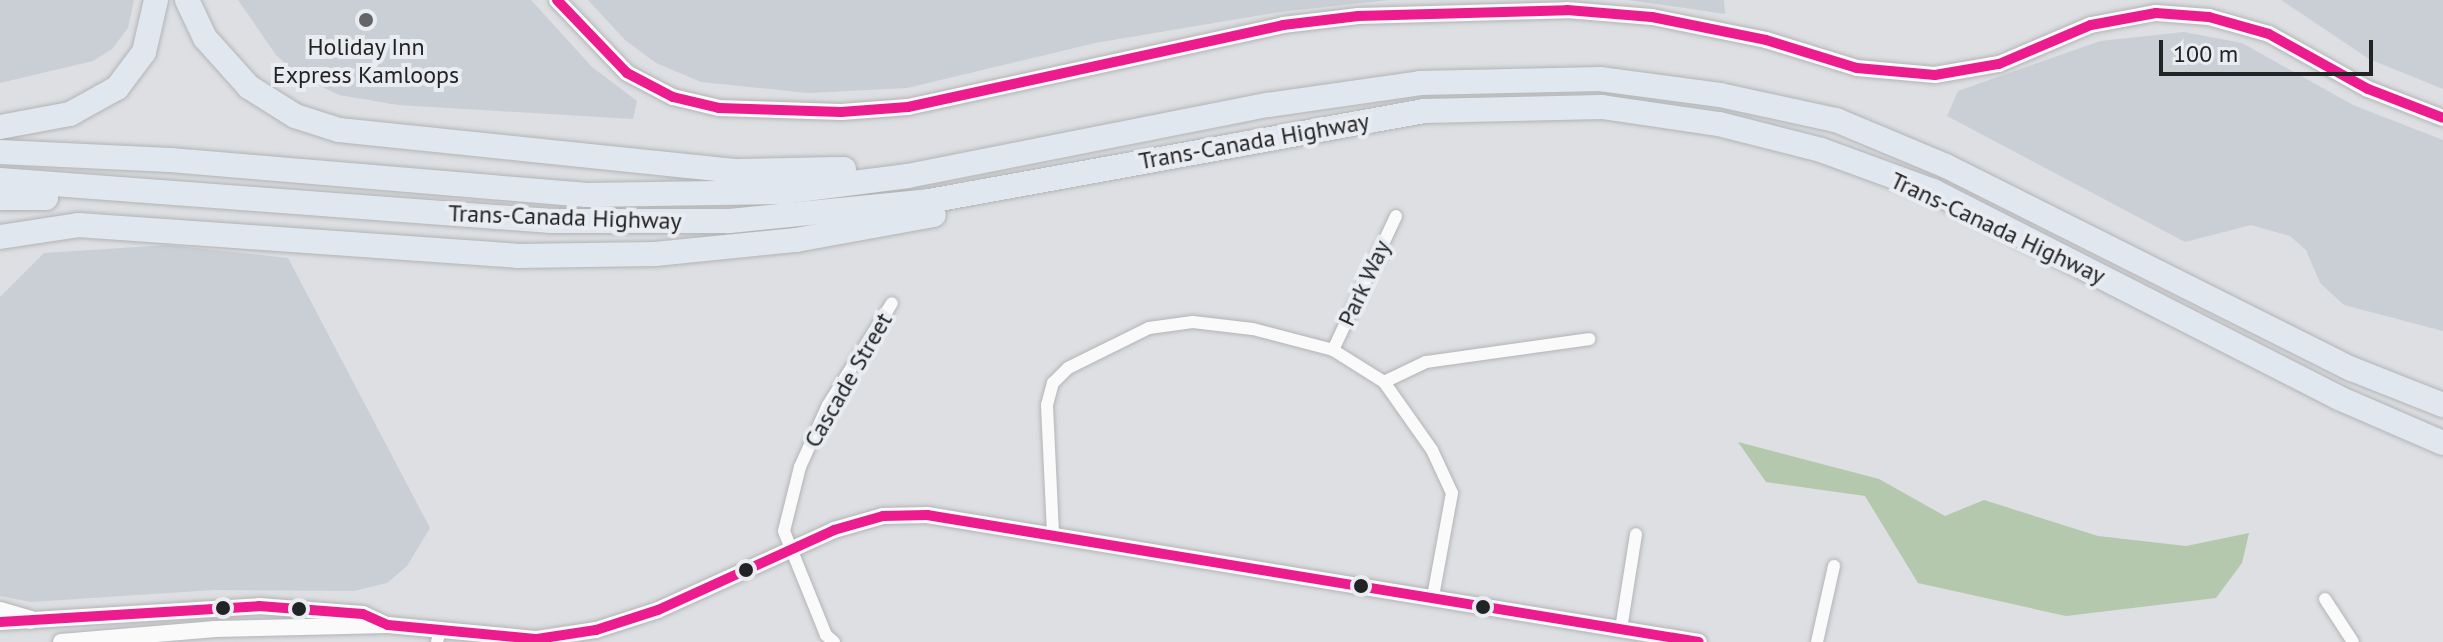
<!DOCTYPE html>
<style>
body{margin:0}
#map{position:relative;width:2443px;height:642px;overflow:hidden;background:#dddfe2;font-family:"PT Sans",sans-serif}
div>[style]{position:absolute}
.built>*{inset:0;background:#cacfd6}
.forest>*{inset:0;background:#b3c8ac}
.roads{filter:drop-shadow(0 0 2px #b3b4b6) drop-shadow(0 0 2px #b3b4b6)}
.minor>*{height:12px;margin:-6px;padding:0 6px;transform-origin:6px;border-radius:6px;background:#fafafb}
.tertiary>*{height:16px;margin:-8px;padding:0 8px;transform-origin:8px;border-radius:8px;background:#fafafb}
.secondary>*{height:18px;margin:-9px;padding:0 9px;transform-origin:9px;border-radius:9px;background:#fafafb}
.motorway>*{height:24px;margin:-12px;padding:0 12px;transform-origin:12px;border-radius:12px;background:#e1e7ef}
.bus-1>*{height:10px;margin:-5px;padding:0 5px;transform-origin:5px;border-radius:5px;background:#ec1b8e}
.dots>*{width:22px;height:22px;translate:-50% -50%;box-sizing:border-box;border:4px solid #e9ecf0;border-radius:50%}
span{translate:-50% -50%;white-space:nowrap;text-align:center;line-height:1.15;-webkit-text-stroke:8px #e9ecf0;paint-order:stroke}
.poi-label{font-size:24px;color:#222325}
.street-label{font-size:24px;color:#222325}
.scale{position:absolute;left:2159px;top:40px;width:214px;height:36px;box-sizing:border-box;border:4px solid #222325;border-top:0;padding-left:10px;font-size:24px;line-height:28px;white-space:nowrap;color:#222325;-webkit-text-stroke:6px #e9ecf0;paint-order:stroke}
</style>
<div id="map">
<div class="built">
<div style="clip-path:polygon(0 0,134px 0,128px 28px,112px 49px,93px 61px,0 83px)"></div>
<div style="clip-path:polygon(238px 0,531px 0,592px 67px,637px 101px,633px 119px,398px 105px,339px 95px,300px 76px,276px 55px)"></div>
<div style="clip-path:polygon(588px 0,1389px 0,1280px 12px,1095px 43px,907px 88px,808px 93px,701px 82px,656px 63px,625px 40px)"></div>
<div style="clip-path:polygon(1627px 0,1724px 0,1725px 14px,1671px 6px)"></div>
<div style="clip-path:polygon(2281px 0,2443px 0,2443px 89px,2369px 59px)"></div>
<div style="clip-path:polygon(2184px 32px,2242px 43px,2353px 105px,2443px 140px,2443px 331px,2344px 305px,2320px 283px,2306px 250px,2290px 236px,2251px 225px,2185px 242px,1947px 116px,1958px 91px,2100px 41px)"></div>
<div style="clip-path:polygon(169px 245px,288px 258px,430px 528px,407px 566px,387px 583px,354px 591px,214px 590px,31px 602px,0 596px,0 297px,44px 253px)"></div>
</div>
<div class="forest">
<div style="clip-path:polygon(1738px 442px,1879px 479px,1945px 516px,1984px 500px,2098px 536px,2186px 546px,2249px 533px,2242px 563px,2216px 598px,2066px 616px,1918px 583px,1865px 496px,1766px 482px)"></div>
</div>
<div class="roads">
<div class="minor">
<div style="left:1333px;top:350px;width:148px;rotate:-64.8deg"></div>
<div style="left:1384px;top:382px;width:47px;rotate:-25.5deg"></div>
<div style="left:1426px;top:362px;width:165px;rotate:-8deg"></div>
<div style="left:1053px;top:533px;width:128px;rotate:-92.7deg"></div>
<div style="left:1047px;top:405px;width:23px;rotate:-75deg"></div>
<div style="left:1053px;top:383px;width:21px;rotate:-45deg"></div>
<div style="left:1068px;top:368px;width:90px;rotate:-26.3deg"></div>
<div style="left:1149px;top:328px;width:44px;rotate:-7.8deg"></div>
<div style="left:1193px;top:322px;width:60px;rotate:6.7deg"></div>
<div style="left:1253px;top:329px;width:83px;rotate:14.7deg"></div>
<div style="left:1333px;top:350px;width:60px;rotate:32.1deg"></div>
<div style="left:1384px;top:382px;width:83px;rotate:54.8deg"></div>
<div style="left:1432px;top:450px;width:47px;rotate:65.1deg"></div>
<div style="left:1452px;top:493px;width:106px;rotate:100.4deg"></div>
<div style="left:2325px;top:599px;width:51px;rotate:56.9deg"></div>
<div style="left:1621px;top:629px;width:96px;rotate:-81deg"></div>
<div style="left:437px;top:642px;width:12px;rotate:-76deg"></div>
<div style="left:834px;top:642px;width:11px;rotate:-139deg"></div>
<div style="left:826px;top:635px;width:112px;rotate:-112deg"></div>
<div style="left:784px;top:531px;width:66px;rotate:-76deg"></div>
<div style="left:800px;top:467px;width:68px;rotate:-65.7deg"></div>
<div style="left:828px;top:405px;width:120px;rotate:-57.9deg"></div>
<div style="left:1817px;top:642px;width:78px;rotate:-77.4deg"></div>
</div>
<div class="tertiary">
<div style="left:557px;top:0;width:101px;rotate:46.2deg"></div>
<div style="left:627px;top:73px;width:52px;rotate:27.6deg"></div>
<div style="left:673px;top:97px;width:47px;rotate:13.4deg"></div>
<div style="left:719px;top:108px;width:122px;rotate:1.9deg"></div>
<div style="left:841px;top:112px;width:67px;rotate:-4.3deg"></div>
<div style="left:908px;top:107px;width:384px;rotate:-12.3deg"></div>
<div style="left:1283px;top:25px;width:76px;rotate:-6.8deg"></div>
<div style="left:1358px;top:16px;width:209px;rotate:-1.6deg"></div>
<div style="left:1567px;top:10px;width:85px;rotate:4.7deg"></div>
<div style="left:1652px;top:17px;width:116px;rotate:11.4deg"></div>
<div style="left:1766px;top:40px;width:95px;rotate:17.1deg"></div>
<div style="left:1857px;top:68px;width:78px;rotate:5.1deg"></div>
<div style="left:1935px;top:75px;width:65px;rotate:-9.8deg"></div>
<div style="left:1999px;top:64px;width:100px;rotate:-23deg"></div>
<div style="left:2091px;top:25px;width:66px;rotate:-10.5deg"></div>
<div style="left:2156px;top:13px;width:53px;rotate:4.3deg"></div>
<div style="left:2209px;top:17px;width:62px;rotate:15.8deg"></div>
<div style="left:2269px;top:34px;width:113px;rotate:29.1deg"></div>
<div style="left:2368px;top:89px;width:80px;rotate:21.1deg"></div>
<div style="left:0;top:622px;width:259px;rotate:-3.5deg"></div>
<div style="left:259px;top:606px;width:104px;rotate:4.4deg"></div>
<div style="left:363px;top:614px;width:26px;rotate:25deg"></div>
<div style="left:61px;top:642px;width:155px;rotate:-4.8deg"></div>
<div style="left:215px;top:629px;width:173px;rotate:-1.3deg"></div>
<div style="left:388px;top:625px;width:150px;rotate:5.4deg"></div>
<div style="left:537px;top:639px;width:60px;rotate:-8.7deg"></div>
<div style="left:596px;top:630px;width:65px;rotate:-17.9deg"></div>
<div style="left:658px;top:610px;width:193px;rotate:-24.4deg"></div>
<div style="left:834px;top:530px;width:51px;rotate:-15.9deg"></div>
<div style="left:883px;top:516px;width:44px;rotate:-1.3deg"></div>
<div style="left:927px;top:515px;width:782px;rotate:9.34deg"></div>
</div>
<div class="secondary">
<div style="left:0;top:611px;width:32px;rotate:16deg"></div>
</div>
<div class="motorway">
<div style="left:187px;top:0;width:42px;rotate:64.7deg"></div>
<div style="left:205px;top:38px;width:66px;rotate:48.1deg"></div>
<div style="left:249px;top:87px;width:54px;rotate:32.2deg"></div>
<div style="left:295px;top:116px;width:46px;rotate:17.7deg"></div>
<div style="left:339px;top:130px;width:402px;rotate:5.9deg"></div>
<div style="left:739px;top:171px;width:105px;rotate:-1.1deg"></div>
<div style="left:0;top:127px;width:71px;rotate:-10.5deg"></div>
<div style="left:70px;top:114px;width:54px;rotate:-29deg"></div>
<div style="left:117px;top:88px;width:45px;rotate:-53.1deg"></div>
<div style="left:144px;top:52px;width:53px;rotate:-77deg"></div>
<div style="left:0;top:152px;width:170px;rotate:2.7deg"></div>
<div style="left:170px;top:160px;width:416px;rotate:4.8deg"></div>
<div style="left:585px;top:195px;width:198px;rotate:-0.9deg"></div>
<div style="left:783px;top:192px;width:126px;rotate:-7.3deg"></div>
<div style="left:908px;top:176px;width:367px;rotate:-11.2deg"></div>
<div style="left:1268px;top:105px;width:154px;rotate:-8.2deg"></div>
<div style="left:1420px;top:83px;width:180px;rotate:-1.3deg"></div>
<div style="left:1600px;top:79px;width:121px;rotate:7.6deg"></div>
<div style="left:1720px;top:95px;width:119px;rotate:12.2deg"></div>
<div style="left:1836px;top:120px;width:119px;rotate:22.7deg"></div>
<div style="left:1946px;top:166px;width:454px;rotate:26.6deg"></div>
<div style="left:2352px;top:369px;width:98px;rotate:21.6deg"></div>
<div style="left:0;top:180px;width:553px;rotate:4.26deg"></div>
<div style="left:551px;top:221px;width:178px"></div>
<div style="left:729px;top:221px;width:201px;rotate:-5.7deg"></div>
<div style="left:929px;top:201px;width:503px;rotate:-10.3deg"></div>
<div style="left:1424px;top:111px;width:178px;rotate:-1.3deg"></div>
<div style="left:1602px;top:107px;width:118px;rotate:8.3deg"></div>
<div style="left:1719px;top:124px;width:105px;rotate:14.3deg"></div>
<div style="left:1821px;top:150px;width:119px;rotate:20.1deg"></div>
<div style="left:1933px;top:191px;width:456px;rotate:27deg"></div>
<div style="left:2339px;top:398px;width:113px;rotate:23.4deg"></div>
<div style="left:0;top:198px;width:46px"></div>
<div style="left:0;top:237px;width:79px;rotate:-8.7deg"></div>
<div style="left:78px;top:225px;width:440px;rotate:4deg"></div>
<div style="left:517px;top:256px;width:138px;rotate:-0.8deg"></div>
<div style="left:655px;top:254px;width:142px;rotate:-5.7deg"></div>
<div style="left:796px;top:240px;width:140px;rotate:-10.3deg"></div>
</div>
</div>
<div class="bus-1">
<div style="left:557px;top:0;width:101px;rotate:46.2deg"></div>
<div style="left:627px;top:73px;width:52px;rotate:27.6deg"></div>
<div style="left:673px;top:97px;width:47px;rotate:13.4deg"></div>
<div style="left:719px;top:108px;width:122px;rotate:1.9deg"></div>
<div style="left:841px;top:112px;width:67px;rotate:-4.3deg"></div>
<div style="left:908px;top:107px;width:384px;rotate:-12.3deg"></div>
<div style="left:1283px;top:25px;width:76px;rotate:-6.8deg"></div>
<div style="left:1358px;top:16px;width:209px;rotate:-1.6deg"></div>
<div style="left:1567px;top:10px;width:85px;rotate:4.7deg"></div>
<div style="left:1652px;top:17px;width:116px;rotate:11.4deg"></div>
<div style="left:1766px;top:40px;width:95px;rotate:17.1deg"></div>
<div style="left:1857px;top:68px;width:78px;rotate:5.1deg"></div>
<div style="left:1935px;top:75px;width:65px;rotate:-9.8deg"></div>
<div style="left:1999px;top:64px;width:100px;rotate:-23deg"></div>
<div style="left:2091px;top:25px;width:66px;rotate:-10.5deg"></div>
<div style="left:2156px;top:13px;width:53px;rotate:4.3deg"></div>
<div style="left:2209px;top:17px;width:62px;rotate:15.8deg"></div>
<div style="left:2269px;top:34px;width:113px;rotate:29.1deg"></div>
<div style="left:2368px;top:89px;width:80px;rotate:21.1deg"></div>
<div style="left:0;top:622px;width:259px;rotate:-3.5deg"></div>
<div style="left:259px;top:606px;width:104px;rotate:4.4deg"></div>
<div style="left:363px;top:614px;width:27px;rotate:24deg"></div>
<div style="left:388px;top:625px;width:150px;rotate:5.4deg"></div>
<div style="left:537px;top:639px;width:60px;rotate:-8.7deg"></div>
<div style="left:596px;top:630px;width:65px;rotate:-17.9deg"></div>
<div style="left:658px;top:610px;width:193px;rotate:-24.4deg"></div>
<div style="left:834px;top:530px;width:51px;rotate:-15.9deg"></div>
<div style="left:883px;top:516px;width:44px;rotate:-1.3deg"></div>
<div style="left:927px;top:515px;width:782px;rotate:9.34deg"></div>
</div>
<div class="dots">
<div style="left:366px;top:20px;background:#636567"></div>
<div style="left:746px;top:570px;background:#222325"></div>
<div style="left:1361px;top:586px;background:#222325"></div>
<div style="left:1483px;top:607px;background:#222325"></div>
<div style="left:223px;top:608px;background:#222325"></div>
<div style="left:299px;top:609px;background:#222325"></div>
</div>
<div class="poi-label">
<span style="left:366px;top:61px">Holiday Inn<br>Express Kamloops</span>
</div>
<div class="street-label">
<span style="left:1254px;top:141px;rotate:-10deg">Trans-Canada Highway</span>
<span style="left:565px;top:217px;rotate:2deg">Trans-Canada Highway</span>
<span style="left:1998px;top:228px;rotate:25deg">Trans-Canada Highway</span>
<span style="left:1364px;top:283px;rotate:-65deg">Park Way</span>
<span style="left:848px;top:380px;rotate:-60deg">Cascade Street</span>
</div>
<div class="scale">100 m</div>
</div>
